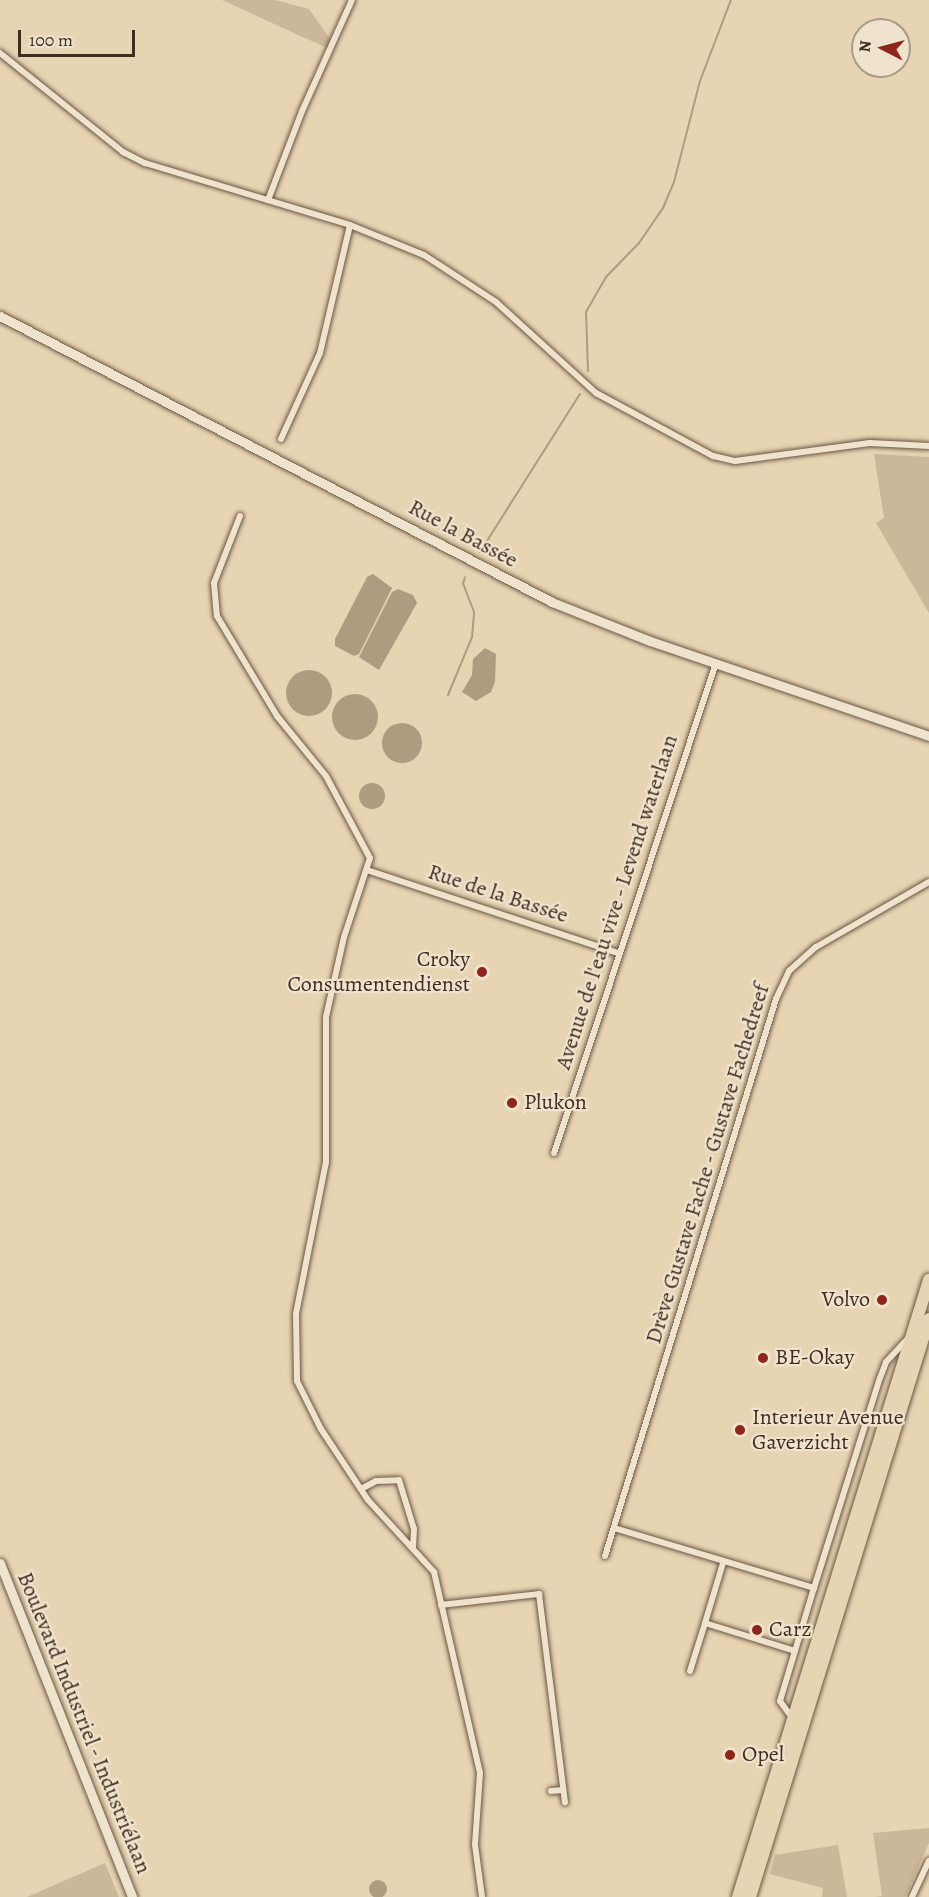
<!DOCTYPE html>
<meta charset="utf-8">
<style>
body{margin:0}
#map{position:relative;width:929px;height:1897px;overflow:hidden;background:#e7d4b2;font-family:Alegreya,serif}
div>[style]{position:absolute}
.green>*{inset:0;background:#cbb799}
.water>*{inset:0;background:#af9b80}
.round{border-radius:50%}
.stream>*{height:2px;margin:-1px;padding:0 1px;transform-origin:1px;border-radius:1px;background:#af9b80}
.roads{filter:drop-shadow(0 0 2px #6b5644) drop-shadow(0 0 2px #6b5644)}
.street>*{height:6px;margin:-3px;padding:0 3px;transform-origin:3px;border-radius:3px;background:#efe3cd}
.secondary>*{height:9px;margin:-4.5px;padding:0 4.5px;transform-origin:4.5px;border-radius:4.5px;background:#efe3cd}
.highway>*{height:12px;margin:-6px;padding:0 6px;transform-origin:6px;border-radius:6px;background:#e7d4b2}
.dots>*{width:16px;height:16px;translate:-50% -50%;box-sizing:border-box;border:3px solid #efe3cd;border-radius:50%}
span{translate:-50% -50%;white-space:nowrap;text-align:center;line-height:1.15;-webkit-text-stroke:4.5px #efe3cd;paint-order:stroke}
.street-label{font-size:22px;color:#422c20}
.poi-label{font-size:22px;color:#422c20}
.right{translate:-100% -50%;text-align:right}
.left{translate:0 -50%;text-align:left}
.north{position:absolute;left:851px;top:18px;width:60px;height:60px;box-sizing:border-box;background:#efe3cd;border:2px solid #aa9a88;border-radius:50%;rotate:276deg;font-size:16px;font-weight:700;line-height:24px;text-align:center;color:#422c20}
.north::after{content:'';display:block;margin:auto;width:21px;height:27px;background:#8f2418;clip-path:polygon(50% 0,100% 100%,50% 72%,0 100%)}
.scale{position:absolute;left:18px;top:30px;width:117px;height:27px;box-sizing:border-box;border:3px solid #422c20;border-top:0;padding-left:8px;font-size:18px;line-height:21px;white-space:nowrap;color:#422c20;-webkit-text-stroke:4px #efe3cd;paint-order:stroke}
</style>
<div id="map">
<div class="green">
<div style="clip-path:polygon(222px 0,275px 0,309px 9px,330px 39px,327px 48px)"></div>
<div style="clip-path:polygon(874px 454px,929px 457px,929px 613px,876px 523px,884px 518px)"></div>
<div style="clip-path:polygon(929px 1828px,929px 1843px,905px 1897px,875px 1897px,882px 1896px,873px 1833px)"></div>
<div style="clip-path:polygon(838px 1845px,847px 1897px,822px 1897px,823px 1888px,770px 1874px,775px 1855px)"></div>
<div style="clip-path:polygon(105px 1863px,119px 1897px,27px 1897px)"></div>
</div>
<div class="water">
<div style="clip-path:polygon(373px 574px,392px 588px,359px 654px,354px 656px,335px 646px,335px 639px,367px 577px)"></div>
<div style="clip-path:polygon(398px 589px,413px 595px,417px 603px,379px 670px,359px 657px,392px 592px)"></div>
<div style="clip-path:polygon(485px 648px,496px 654px,495px 682px,491px 692px,476px 701px,462px 692px,472px 675px,473px 659px)"></div>
<div class="round" style="left:286px;top:670px;width:46px;height:46px"></div>
<div class="round" style="left:332px;top:694px;width:46px;height:46px"></div>
<div class="round" style="left:382px;top:723px;width:40px;height:40px"></div>
<div class="round" style="left:359px;top:783px;width:26px;height:26px"></div>
<div class="round" style="left:369px;top:1880px;width:18px;height:18px"></div>
</div>
<div class="stream">
<div style="left:588px;top:371px;width:59px;rotate:-91.9deg"></div>
<div style="left:586px;top:312px;width:40px;rotate:-60.3deg"></div>
<div style="left:606px;top:277px;width:47px;rotate:-45.9deg"></div>
<div style="left:639px;top:243px;width:42px;rotate:-55.6deg"></div>
<div style="left:663px;top:208px;width:28px;rotate:-67deg"></div>
<div style="left:674px;top:182px;width:104px;rotate:-75.6deg"></div>
<div style="left:700px;top:81px;width:87px;rotate:-69.1deg"></div>
<div style="left:480px;top:552px;width:187px;rotate:-57.7deg"></div>
<div style="left:448px;top:695px;width:63px;rotate:-67.5deg"></div>
<div style="left:472px;top:637px;width:25px;rotate:-85deg"></div>
<div style="left:474px;top:612px;width:30px;rotate:-111deg"></div>
<div style="left:463px;top:584px;width:7px;rotate:-74deg"></div>
</div>
<div class="roads">
<div class="street">
<div style="left:0;top:53px;width:158px;rotate:38.8deg"></div>
<div style="left:123px;top:152px;width:25px;rotate:27deg"></div>
<div style="left:145px;top:163px;width:214px;rotate:16.8deg"></div>
<div style="left:350px;top:225px;width:80px;rotate:22.1deg"></div>
<div style="left:424px;top:255px;width:86px;rotate:33.1deg"></div>
<div style="left:496px;top:302px;width:135px;rotate:42.3deg"></div>
<div style="left:596px;top:393px;width:133px;rotate:28.3deg"></div>
<div style="left:713px;top:456px;width:23px;rotate:13deg"></div>
<div style="left:735px;top:461px;width:136px;rotate:-7.6deg"></div>
<div style="left:870px;top:443px;width:59px;rotate:2.9deg"></div>
<div style="left:268px;top:200px;width:97px;rotate:-69deg"></div>
<div style="left:303px;top:109px;width:120px;rotate:-65.8deg"></div>
<div style="left:281px;top:439px;width:94px;rotate:-65.6deg"></div>
<div style="left:320px;top:353px;width:131px;rotate:-76.8deg"></div>
<div style="left:240px;top:516px;width:72px;rotate:111.2deg"></div>
<div style="left:214px;top:583px;width:33px;rotate:85deg"></div>
<div style="left:217px;top:616px;width:117px;rotate:59deg"></div>
<div style="left:277px;top:716px;width:77px;rotate:50.8deg"></div>
<div style="left:326px;top:776px;width:93px;rotate:61.8deg"></div>
<div style="left:370px;top:858px;width:83px;rotate:108.2deg"></div>
<div style="left:344px;top:937px;width:82px;rotate:102.7deg"></div>
<div style="left:326px;top:1017px;width:145px;rotate:90deg"></div>
<div style="left:326px;top:1162px;width:155px;rotate:101.2deg"></div>
<div style="left:296px;top:1314px;width:67px;rotate:89.1deg"></div>
<div style="left:297px;top:1381px;width:54px;rotate:63.4deg"></div>
<div style="left:321px;top:1429px;width:85px;rotate:56.5deg"></div>
<div style="left:368px;top:1500px;width:98px;rotate:47.5deg"></div>
<div style="left:434px;top:1572px;width:206px;rotate:77.1deg"></div>
<div style="left:480px;top:1773px;width:72px;rotate:94deg"></div>
<div style="left:475px;top:1845px;width:52px;rotate:82.3deg"></div>
<div style="left:367px;top:870px;width:264px;rotate:18.3deg"></div>
<div style="left:554px;top:1153px;width:516px;rotate:-71.71deg"></div>
<div style="left:361px;top:1489px;width:17px;rotate:-28deg"></div>
<div style="left:376px;top:1481px;width:23px;rotate:-2deg"></div>
<div style="left:399px;top:1480px;width:51px;rotate:73deg"></div>
<div style="left:414px;top:1529px;width:18px;rotate:93deg"></div>
<div style="left:614px;top:1528px;width:209px;rotate:16.7deg"></div>
<div style="left:605px;top:1556px;width:583px;rotate:-72.93deg"></div>
<div style="left:776px;top:999px;width:31px;rotate:-65deg"></div>
<div style="left:789px;top:971px;width:36px;rotate:-42deg"></div>
<div style="left:816px;top:947px;width:130px;rotate:-29.9deg"></div>
<div style="left:723px;top:1563px;width:63px;rotate:106.7deg"></div>
<div style="left:705px;top:1623px;width:94px;rotate:17.3deg"></div>
<div style="left:441px;top:1605px;width:99px;rotate:-6.4deg"></div>
<div style="left:539px;top:1594px;width:210px;rotate:82.9deg"></div>
<div style="left:690px;top:1671px;width:50px;rotate:-72.6deg"></div>
<div style="left:793px;top:1719px;width:22px;rotate:-126deg"></div>
<div style="left:780px;top:1701px;width:118px;rotate:-73.3deg"></div>
<div style="left:814px;top:1588px;width:220px;rotate:-72.6deg"></div>
<div style="left:880px;top:1378px;width:17px;rotate:-69deg"></div>
<div style="left:886px;top:1362px;width:35px;rotate:-47deg"></div>
<div style="left:551px;top:1791px;width:12px;rotate:-5deg"></div>
<div style="left:912px;top:1897px;width:40px;rotate:-65deg"></div>
</div>
<div class="secondary">
<div style="left:0;top:316px;width:622px;rotate:27.39deg"></div>
<div style="left:552px;top:602px;width:105px;rotate:21.7deg"></div>
<div style="left:650px;top:641px;width:295px;rotate:18.8deg"></div>
<div style="left:0;top:1563px;width:359px;rotate:68.4deg"></div>
</div>
<div class="highway">
<div style="left:738px;top:1897px;width:646px;rotate:-72.8deg"></div>
<div style="left:750px;top:1897px;width:605px;rotate:-72.79deg"></div>
</div>
</div>
<div class="dots">
<div style="left:482px;top:972px;background:#8f2418"></div>
<div style="left:512px;top:1103px;background:#8f2418"></div>
<div style="left:882px;top:1300px;background:#8f2418"></div>
<div style="left:763px;top:1358px;background:#8f2418"></div>
<div style="left:740px;top:1430px;background:#8f2418"></div>
<div style="left:757px;top:1630px;background:#8f2418"></div>
<div style="left:730px;top:1755px;background:#8f2418"></div>
</div>
<div class="street-label">
<span style="left:463px;top:534px;rotate:28deg">Rue la Bassée</span>
<span style="left:498px;top:894px;rotate:18deg">Rue de la Bassée</span>
<span style="left:617px;top:902px;rotate:-72deg">Avenue de l'eau vive - Levend waterlaan</span>
<span style="left:708px;top:1164px;rotate:-73deg">Drève Gustave Fache - Gustave Fachedreef</span>
<span style="left:84px;top:1723px;rotate:68deg">Boulevard Industriel - Industriélaan</span>
</div>
<div class="poi-label">
<span class="right" style="left:470px;top:972px">Croky<br>Consumentendienst</span>
<span class="left" style="left:524px;top:1103px">Plukon</span>
<span class="right" style="left:870px;top:1300px">Volvo</span>
<span class="left" style="left:775px;top:1358px">BE-Okay</span>
<span class="left" style="left:752px;top:1430px">Interieur Avenue<br>Gaverzicht</span>
<span class="left" style="left:769px;top:1630px">Carz</span>
<span class="left" style="left:742px;top:1755px">Opel</span>
</div>
<div class="north">N</div>
<div class="scale">100 m</div>
</div>
